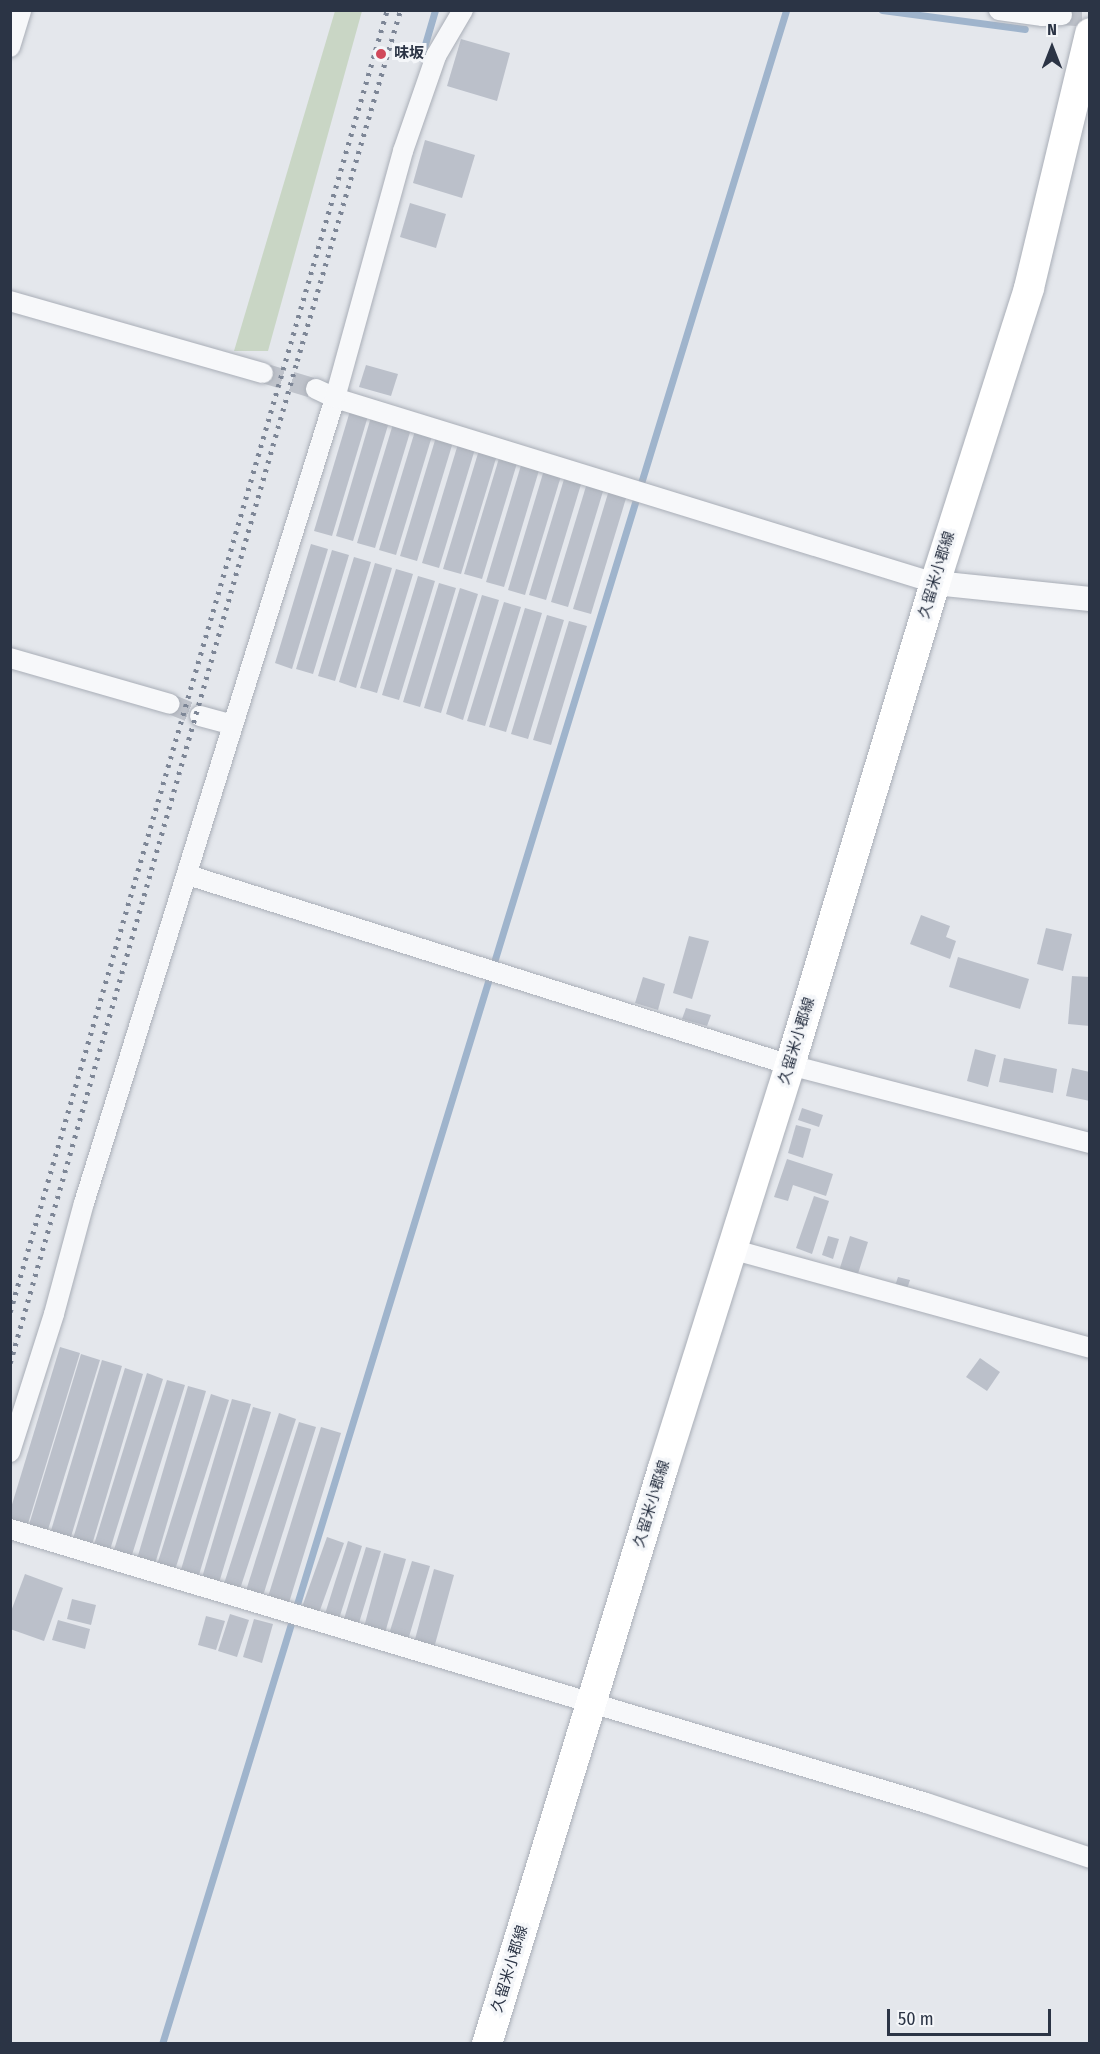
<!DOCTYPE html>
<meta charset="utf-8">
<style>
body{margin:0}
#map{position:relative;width:1100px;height:2054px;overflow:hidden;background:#e4e7ec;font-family:"Fira Sans Condensed","Noto Sans JP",sans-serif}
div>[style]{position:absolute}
.green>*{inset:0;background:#c9d6c5}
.stream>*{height:7px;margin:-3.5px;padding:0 3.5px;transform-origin:3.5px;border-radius:3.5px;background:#9fb4cc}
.building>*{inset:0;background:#bbc0ca}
.minor-tunnel>*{height:20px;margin-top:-10px;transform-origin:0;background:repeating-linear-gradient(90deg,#bfc3cb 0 20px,transparent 0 30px)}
.roads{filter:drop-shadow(0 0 2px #a9aeb7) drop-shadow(0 0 2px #a9aeb7)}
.minor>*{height:20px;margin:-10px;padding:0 10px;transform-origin:10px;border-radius:10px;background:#f7f8fa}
.tertiary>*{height:24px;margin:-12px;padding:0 12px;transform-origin:12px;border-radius:12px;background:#f7f8fa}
.primary>*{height:30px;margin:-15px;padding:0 15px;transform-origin:15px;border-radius:15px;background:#fff}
.rail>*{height:4.5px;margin-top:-2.25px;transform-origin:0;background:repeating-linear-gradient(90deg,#7d8696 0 3px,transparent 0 9px)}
.dots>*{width:16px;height:16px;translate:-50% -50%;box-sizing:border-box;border:3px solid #f4f6f9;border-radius:50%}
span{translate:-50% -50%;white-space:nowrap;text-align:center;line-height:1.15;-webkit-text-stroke:6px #f4f6f9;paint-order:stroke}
.poi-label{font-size:15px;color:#2b3445;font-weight:700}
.left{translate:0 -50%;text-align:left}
.street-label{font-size:15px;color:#2b3445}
.frame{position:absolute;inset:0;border:12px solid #2b3445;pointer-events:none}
.north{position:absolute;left:1022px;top:18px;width:60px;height:60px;-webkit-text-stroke:4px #f4f6f9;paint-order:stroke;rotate:0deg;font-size:16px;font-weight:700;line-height:24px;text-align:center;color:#2b3445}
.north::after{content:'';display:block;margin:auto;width:21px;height:27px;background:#2b3445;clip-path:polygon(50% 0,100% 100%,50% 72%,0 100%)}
.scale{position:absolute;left:887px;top:2009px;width:164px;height:27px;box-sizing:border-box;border:3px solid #2b3445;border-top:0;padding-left:8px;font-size:18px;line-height:21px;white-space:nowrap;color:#2b3445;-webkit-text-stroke:4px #f4f6f9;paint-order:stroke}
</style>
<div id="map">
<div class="green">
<div style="clip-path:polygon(335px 11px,362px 11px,268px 351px,234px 351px)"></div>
</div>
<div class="stream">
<div style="left:882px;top:10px;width:144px;rotate:7.6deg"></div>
<div style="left:421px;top:58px;width:50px;rotate:-73.7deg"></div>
<div style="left:162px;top:2044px;width:2128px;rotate:-72.94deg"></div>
</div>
<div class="building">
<div style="clip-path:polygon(461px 39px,510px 53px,497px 101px,447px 86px)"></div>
<div style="clip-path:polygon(425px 140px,475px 155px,462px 198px,413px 183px)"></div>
<div style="clip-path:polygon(410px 203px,446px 214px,436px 248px,400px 237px)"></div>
<div style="clip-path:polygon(366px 365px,398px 374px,391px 396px,359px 387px)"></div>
<div style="clip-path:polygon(350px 411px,368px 416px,332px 536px,314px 531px)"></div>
<div style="clip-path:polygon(371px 417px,389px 422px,353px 541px,336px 536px)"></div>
<div style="clip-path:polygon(393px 424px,411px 429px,375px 548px,357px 543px)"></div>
<div style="clip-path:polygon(415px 431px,432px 436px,396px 555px,379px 550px)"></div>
<div style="clip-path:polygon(436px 437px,453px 442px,417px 561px,400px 556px)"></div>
<div style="clip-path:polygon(458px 444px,475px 449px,439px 568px,422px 563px)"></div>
<div style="clip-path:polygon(479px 450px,497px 455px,461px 574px,443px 569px)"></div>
<div style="clip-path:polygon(500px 455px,518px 460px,482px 579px,464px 574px)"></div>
<div style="clip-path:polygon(522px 462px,540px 467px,504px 587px,486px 582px)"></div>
<div style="clip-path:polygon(544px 470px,561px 476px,525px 595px,508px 590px)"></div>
<div style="clip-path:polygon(565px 476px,582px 481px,546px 600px,529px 595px)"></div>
<div style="clip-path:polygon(587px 483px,604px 488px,568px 607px,551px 602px)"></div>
<div style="clip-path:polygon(609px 490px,627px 495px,591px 614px,573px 609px)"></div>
<div style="clip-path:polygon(311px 544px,328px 549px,292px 669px,275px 663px)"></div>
<div style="clip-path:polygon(332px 550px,349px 555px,313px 674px,296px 669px)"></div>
<div style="clip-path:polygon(354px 557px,371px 562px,335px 681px,318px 676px)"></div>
<div style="clip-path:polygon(375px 563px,392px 568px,356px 688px,339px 682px)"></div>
<div style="clip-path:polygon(396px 569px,413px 574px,377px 693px,360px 688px)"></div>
<div style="clip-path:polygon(418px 576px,435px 581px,399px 700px,382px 695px)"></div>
<div style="clip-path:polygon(439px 583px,456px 588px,420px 707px,403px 702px)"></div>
<div style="clip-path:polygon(460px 588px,478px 594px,441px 713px,424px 708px)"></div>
<div style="clip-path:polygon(482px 595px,499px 600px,463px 720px,446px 714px)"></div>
<div style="clip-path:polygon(504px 602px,521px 607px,485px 726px,467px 721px)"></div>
<div style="clip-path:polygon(525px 608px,542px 613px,506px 732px,489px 727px)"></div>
<div style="clip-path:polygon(547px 615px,564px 620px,528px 739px,511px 734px)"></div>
<div style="clip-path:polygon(569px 621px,587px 626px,551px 745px,533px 740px)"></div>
<div style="clip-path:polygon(921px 915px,950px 926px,946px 937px,956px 941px,950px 959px,910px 944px)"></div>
<div style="clip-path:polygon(1046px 928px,1072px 934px,1063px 971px,1037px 964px)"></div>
<div style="clip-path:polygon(689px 936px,709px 941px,692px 999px,673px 993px)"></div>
<div style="clip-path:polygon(958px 957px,1029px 979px,1020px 1009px,949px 987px)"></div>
<div style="clip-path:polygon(1072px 976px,1090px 977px,1090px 1026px,1068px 1024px)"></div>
<div style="clip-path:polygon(643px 977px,665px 984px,658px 1010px,635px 1003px)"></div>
<div style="clip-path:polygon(686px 1008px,711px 1015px,707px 1026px,682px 1019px)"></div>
<div style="clip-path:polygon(975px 1049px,996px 1055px,988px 1087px,967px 1081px)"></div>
<div style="clip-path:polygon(1004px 1058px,1057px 1069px,1053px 1093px,999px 1082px)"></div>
<div style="clip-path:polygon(1072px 1068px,1090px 1072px,1090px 1101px,1066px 1096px)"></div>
<div style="clip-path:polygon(802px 1108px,823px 1115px,819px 1127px,798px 1120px)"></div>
<div style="clip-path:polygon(796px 1125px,811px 1129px,803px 1158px,788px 1153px)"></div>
<div style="clip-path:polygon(787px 1159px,833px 1174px,826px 1196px,793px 1185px,788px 1201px,774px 1197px)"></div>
<div style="clip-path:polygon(814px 1196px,829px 1201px,812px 1254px,796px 1248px)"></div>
<div style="clip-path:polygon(828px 1236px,839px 1239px,833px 1259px,822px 1255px)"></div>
<div style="clip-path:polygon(850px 1236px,868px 1242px,857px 1277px,839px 1271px)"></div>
<div style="clip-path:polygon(898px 1277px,910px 1280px,907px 1289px,895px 1286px)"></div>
<div style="clip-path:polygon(60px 1347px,80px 1353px,27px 1527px,10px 1522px,10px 1511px)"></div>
<div style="clip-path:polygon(81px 1354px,100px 1360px,47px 1533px,28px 1528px)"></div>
<div style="clip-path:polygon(980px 1358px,1000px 1372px,987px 1391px,966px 1377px)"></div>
<div style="clip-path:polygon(102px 1360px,122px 1366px,70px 1540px,50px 1534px)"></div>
<div style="clip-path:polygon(125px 1368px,143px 1374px,91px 1548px,72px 1542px)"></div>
<div style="clip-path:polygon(147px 1373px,163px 1379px,109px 1553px,93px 1548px)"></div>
<div style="clip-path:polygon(167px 1380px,185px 1385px,131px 1558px,113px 1553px)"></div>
<div style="clip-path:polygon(188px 1386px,206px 1391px,155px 1564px,137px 1559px)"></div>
<div style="clip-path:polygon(211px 1394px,229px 1400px,175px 1570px,157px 1565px)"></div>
<div style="clip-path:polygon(232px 1399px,251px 1404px,198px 1578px,180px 1573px)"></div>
<div style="clip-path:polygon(253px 1407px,271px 1412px,218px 1586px,201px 1581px)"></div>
<div style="clip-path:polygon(279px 1413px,296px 1419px,239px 1592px,223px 1587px)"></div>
<div style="clip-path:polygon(299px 1422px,316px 1427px,262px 1599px,245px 1594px)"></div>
<div style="clip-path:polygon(321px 1427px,341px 1433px,288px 1606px,267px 1600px)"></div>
<div style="clip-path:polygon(327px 1537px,344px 1543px,319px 1613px,302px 1607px)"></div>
<div style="clip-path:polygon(348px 1541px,362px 1546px,339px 1619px,325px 1614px)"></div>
<div style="clip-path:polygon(366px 1547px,381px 1551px,359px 1623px,344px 1619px)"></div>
<div style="clip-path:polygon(384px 1553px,406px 1559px,385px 1633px,364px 1627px)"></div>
<div style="clip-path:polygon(412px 1561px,430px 1566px,408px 1640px,389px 1634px)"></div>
<div style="clip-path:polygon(434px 1569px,454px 1575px,434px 1648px,414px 1643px)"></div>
<div style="clip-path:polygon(25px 1574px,63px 1588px,44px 1641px,10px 1629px,10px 1614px)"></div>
<div style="clip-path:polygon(72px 1599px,96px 1605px,91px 1625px,67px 1619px)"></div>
<div style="clip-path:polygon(230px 1614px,249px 1620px,237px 1657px,218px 1651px)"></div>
<div style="clip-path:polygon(206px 1616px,225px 1621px,216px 1650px,198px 1645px)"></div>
<div style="clip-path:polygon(254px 1619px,273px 1624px,262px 1663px,243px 1657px)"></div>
<div style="clip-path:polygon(58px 1620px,90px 1629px,85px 1649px,52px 1640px)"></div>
</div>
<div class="minor-tunnel">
<div style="left:1062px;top:15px;width:28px;rotate:4deg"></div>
<div style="left:263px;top:373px;width:55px;rotate:16.8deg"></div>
<div style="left:170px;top:704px;width:32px;rotate:22deg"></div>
</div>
<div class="roads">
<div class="minor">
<div style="left:999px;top:10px;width:44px;rotate:7.8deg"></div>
<div style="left:1043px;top:16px;width:19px;rotate:-3deg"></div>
<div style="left:10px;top:47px;width:39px;rotate:-73deg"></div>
<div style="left:10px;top:301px;width:263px;rotate:15.9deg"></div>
<div style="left:316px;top:389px;width:21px;rotate:25deg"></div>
<div style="left:335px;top:398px;width:628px;rotate:17.14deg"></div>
<div style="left:10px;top:658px;width:166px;rotate:16deg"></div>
<div style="left:200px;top:716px;width:34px;rotate:15deg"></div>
<div style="left:188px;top:875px;width:631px;rotate:17.52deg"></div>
<div style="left:790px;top:1065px;width:310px;rotate:14.6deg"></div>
<div style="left:731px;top:1249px;width:372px;rotate:15.4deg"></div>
<div style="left:10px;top:1452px;width:145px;rotate:-72.3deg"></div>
<div style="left:54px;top:1314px;width:115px;rotate:-74.9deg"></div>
<div style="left:84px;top:1203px;width:843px;rotate:-72.68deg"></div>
<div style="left:335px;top:398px;width:256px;rotate:-74.6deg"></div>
<div style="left:403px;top:151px;width:101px;rotate:-70.8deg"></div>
<div style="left:436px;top:56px;width:53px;rotate:-59.6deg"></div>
<div style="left:10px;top:1529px;width:956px;rotate:16.65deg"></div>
<div style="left:926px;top:1803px;width:173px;rotate:18.5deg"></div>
</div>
<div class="tertiary">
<div style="left:935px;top:583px;width:156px;rotate:5.9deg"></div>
</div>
<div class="primary">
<div style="left:487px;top:2044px;width:602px;rotate:-73.01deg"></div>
<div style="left:663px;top:1468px;width:423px;rotate:-72.5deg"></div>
<div style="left:790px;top:1065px;width:503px;rotate:-73.26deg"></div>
<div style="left:935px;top:583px;width:310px;rotate:-72.3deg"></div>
<div style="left:1029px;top:288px;width:262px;rotate:-76.5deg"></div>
</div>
</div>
<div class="rail">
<div style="left:10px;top:1312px;width:1355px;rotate:-73.85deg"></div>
<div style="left:10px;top:1363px;width:1042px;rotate:-74.02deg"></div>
<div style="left:297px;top:361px;width:366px;rotate:-73.6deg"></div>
</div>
<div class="dots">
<div style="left:381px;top:54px;background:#d1495b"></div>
</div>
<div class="poi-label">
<span class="left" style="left:394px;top:54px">味坂</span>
</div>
<div class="street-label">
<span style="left:937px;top:575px;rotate:-73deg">久留米小郡線</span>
<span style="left:797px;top:1041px;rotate:-73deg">久留米小郡線</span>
<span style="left:652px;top:1504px;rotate:-73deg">久留米小郡線</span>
<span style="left:510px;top:1969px;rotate:-73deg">久留米小郡線</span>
</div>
<div class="frame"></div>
<div class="north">N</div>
<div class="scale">50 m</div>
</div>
